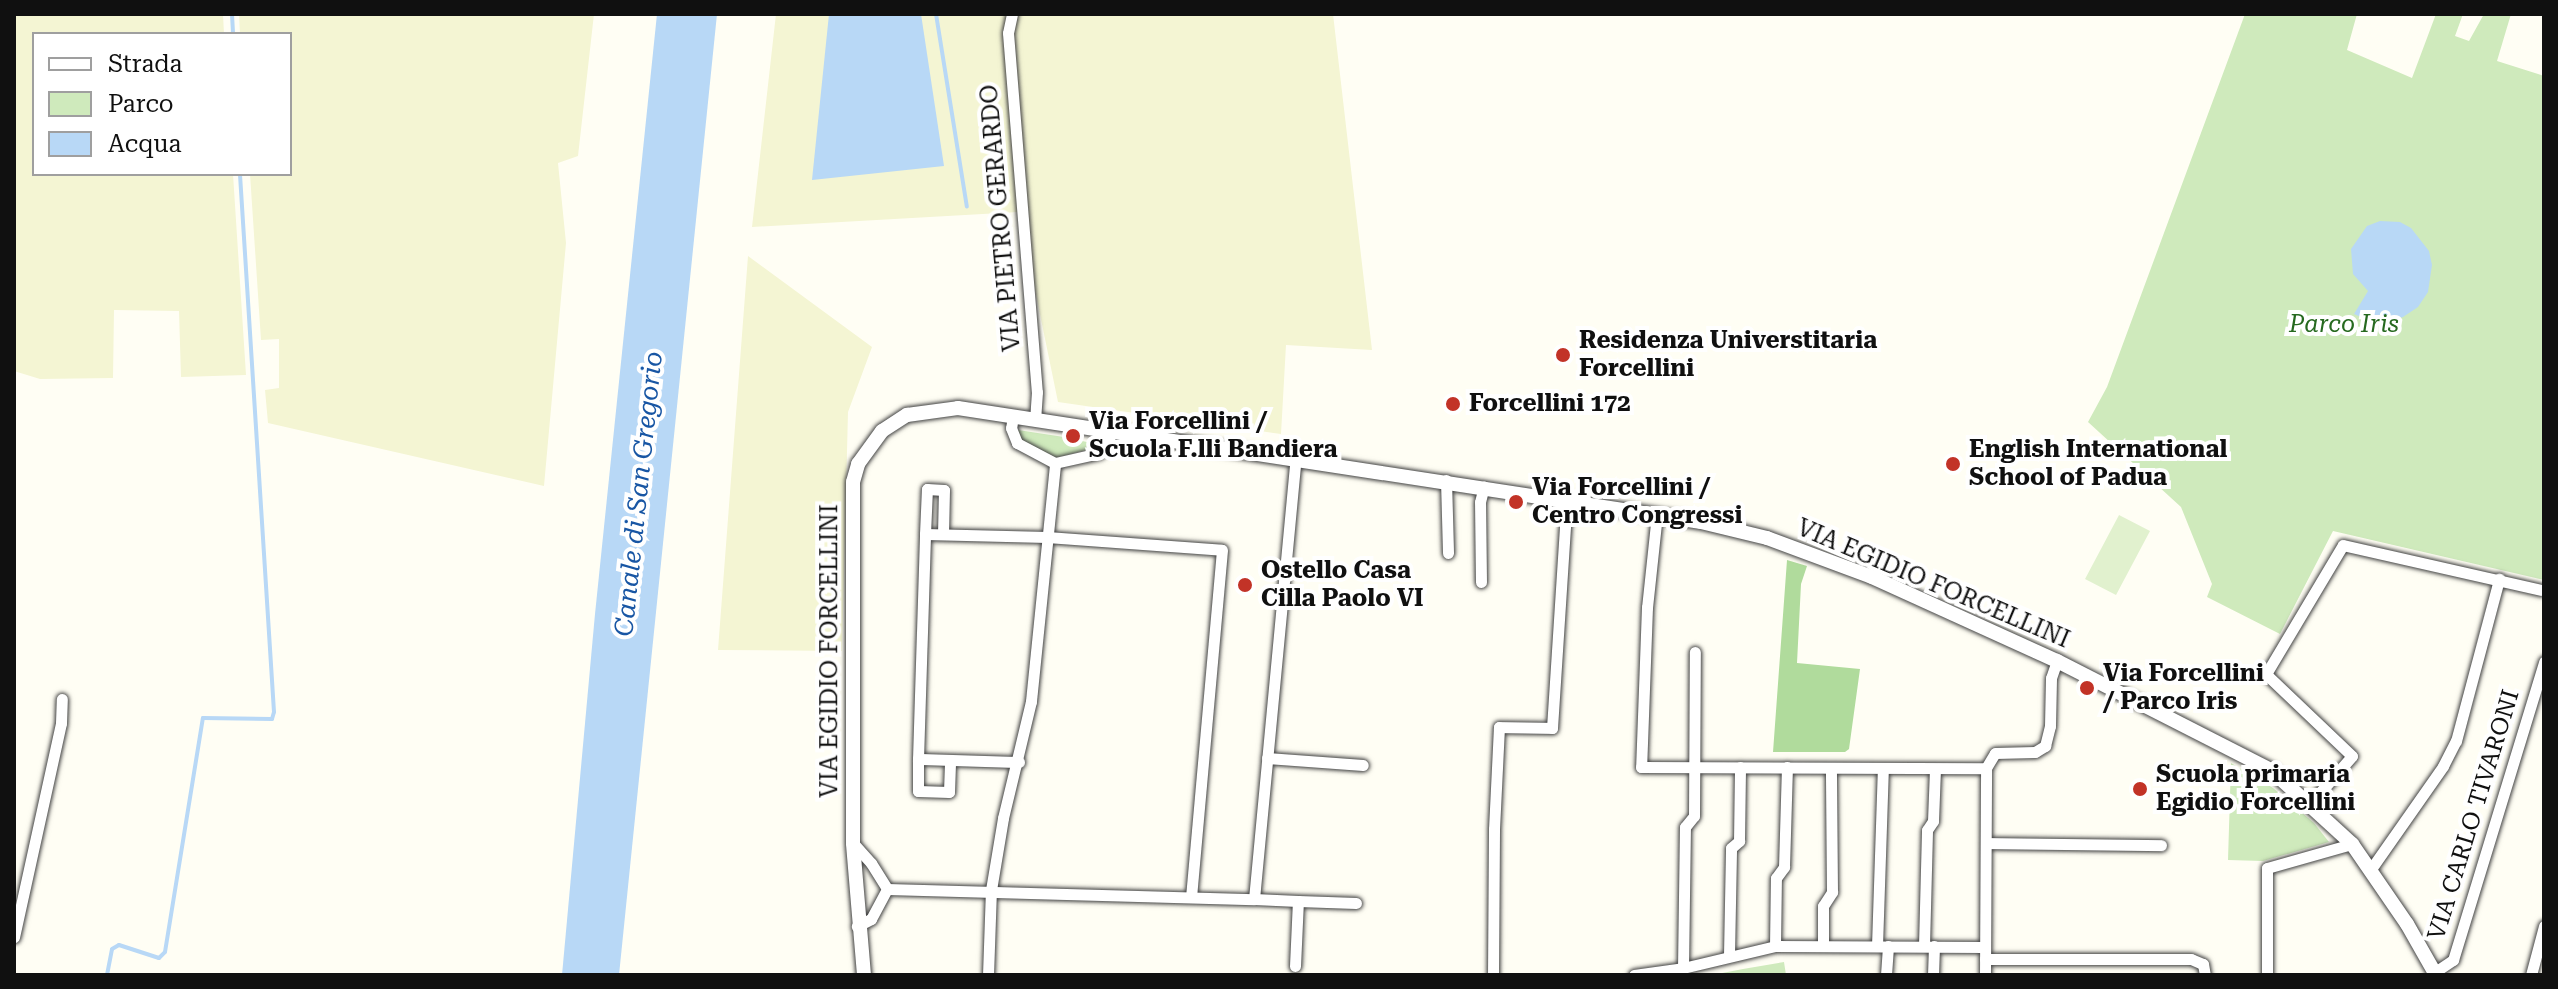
<!DOCTYPE html>
<style>
body{margin:0}
#map{position:relative;width:2558px;height:989px;overflow:hidden;background:#fffef4;font-family:"Roboto Serif",serif}
div>[style]{position:absolute}
.farmland>*{inset:0;background:#f4f5d3}
.green>*{inset:0;background:#cfeabc}
.forest>*{inset:0;background:#b0db9c}
.pitch>*{inset:0;background:#e1f1ce}
.water>*{inset:0;background:#b8d8f6}
.stream>*{height:4px;margin:-2px;padding:0 2px;transform-origin:2px;border-radius:2px;background:#b8d8f6}
.roads{filter:drop-shadow(0 0 2px #434343) drop-shadow(0 0 2px #434343)}
.minor>*{height:11px;margin:-5.5px;padding:0 5.5px;transform-origin:5.5px;border-radius:5.5px;background:#fff}
.tertiary>*{height:14px;margin:-7px;padding:0 7px;transform-origin:7px;border-radius:7px;background:#fff}
.dots>*{width:22px;height:22px;translate:-50% -50%;box-sizing:border-box;border:4px solid #fff;border-radius:50%}
span{translate:-50% -50%;white-space:nowrap;text-align:center;line-height:1.15;-webkit-text-stroke:8px #fff;paint-order:stroke}
.street-label{font-size:24px;color:#101010}
.park-label{font-size:24px;color:#26691f;font-style:italic}
.poi-label{font-size:24px;color:#101010;font-weight:700}
.left{translate:0 -50%;text-align:left}
.water-label{font-size:26px;color:#1856a4;font-style:italic}
.frame{position:absolute;inset:0;border:16px solid #101010;pointer-events:none}
.legend{position:absolute;left:32px;top:32px;width:260px;height:144px;box-sizing:border-box;background:#fff;border:2px solid #9f9f9f;margin:0;padding:10px 14px;list-style:none;font-size:24px;color:#101010}
.legend li{display:flex;align-items:center;gap:16px;height:40px}
.legend b{width:40px;border:2px solid #9f9f9f}
</style>
<div id="map">
<div class="farmland">
<div style="clip-path:polygon(14px 14px,223px 14px,224px 34px,34px 34px,34px 174px,233px 174px,246px 375px,181px 377px,179px 311px,114px 310px,113px 378px,40px 379px,14px 371px)"></div>
<div style="clip-path:polygon(239px 14px,594px 14px,578px 156px,558px 163px,566px 243px,544px 486px,268px 423px,265px 390px,279px 388px,279px 339px,261px 340px,250px 174px,290px 174px,290px 34px,240px 34px)"></div>
<div style="clip-path:polygon(776px 14px,1333px 14px,1372px 350px,1286px 345px,1281px 434px,1058px 402px,1019px 212px,752px 227px)"></div>
<div style="clip-path:polygon(748px 256px,872px 347px,848px 412px,842px 651px,718px 650px)"></div>
</div>
<div class="green">
<div style="clip-path:polygon(2245px 14px,2357px 14px,2347px 50px,2412px 78px,2436px 14px,2463px 14px,2455px 36px,2469px 41px,2484px 14px,2511px 14px,2497px 61px,2544px 76px,2544px 580px,2333px 531px,2280px 634px,2207px 597px,2212px 584px,2181px 507px,2088px 422px,2107px 387px)"></div>
<div style="clip-path:polygon(1018px 430px,1064px 437px,1096px 444px,1094px 448px,1055px 458px,1020px 439px)"></div>
<div style="clip-path:polygon(2231px 763px,2273px 788px,2314px 823px,2329px 842px,2263px 861px,2228px 860px)"></div>
<div style="clip-path:polygon(1784px 962px,1786px 975px,1712px 975px,1743px 969px)"></div>
</div>
<div class="forest">
<div style="clip-path:polygon(1787px 560px,1807px 566px,1801px 584px,1797px 663px,1860px 669px,1849px 749px,1845px 752px,1773px 752px)"></div>
</div>
<div class="pitch">
<div style="clip-path:polygon(2119px 515px,2150px 531px,2116px 595px,2085px 579px)"></div>
</div>
<div class="water">
<div style="clip-path:polygon(657px 14px,717px 14px,619px 975px,562px 975px,595px 614px)"></div>
<div style="clip-path:polygon(829px 14px,921px 14px,944px 166px,812px 180px)"></div>
<div style="clip-path:polygon(2380px 221px,2400px 222px,2411px 228px,2429px 251px,2432px 265px,2428px 292px,2418px 307px,2403px 317px,2387px 322px,2373px 322px,2354px 314px,2368px 291px,2353px 274px,2351px 249px,2367px 226px)"></div>
</div>
<div class="stream">
<div style="left:232px;top:14px;width:20px;rotate:87deg"></div>
<div style="left:936px;top:14px;width:195px;rotate:80.9deg"></div>
<div style="left:107px;top:975px;width:26px;rotate:-79deg"></div>
<div style="left:112px;top:949px;width:8px;rotate:-30deg"></div>
<div style="left:119px;top:945px;width:42px;rotate:18deg"></div>
<div style="left:159px;top:958px;width:8px;rotate:-45deg"></div>
<div style="left:165px;top:952px;width:237px;rotate:-80.8deg"></div>
<div style="left:203px;top:718px;width:69px;rotate:0.8deg"></div>
<div style="left:272px;top:719px;width:7px;rotate:-74deg"></div>
<div style="left:274px;top:712px;width:539px;rotate:-93.62deg"></div>
</div>
<div class="roads">
<div class="minor">
<div style="left:1012px;top:14px;width:19px;rotate:102deg"></div>
<div style="left:1008px;top:33px;width:360px;rotate:85.4deg"></div>
<div style="left:1037px;top:392px;width:28px;rotate:94deg"></div>
<div style="left:1013px;top:416px;width:12px;rotate:99deg"></div>
<div style="left:1011px;top:428px;width:16px;rotate:68deg"></div>
<div style="left:1017px;top:443px;width:43px;rotate:27.8deg"></div>
<div style="left:1055px;top:463px;width:45px;rotate:-12.8deg"></div>
<div style="left:1099px;top:453px;width:13px;rotate:-45deg"></div>
<div style="left:1108px;top:444px;width:12px;rotate:-76deg"></div>
<div style="left:1446px;top:480px;width:73px;rotate:88.4deg"></div>
<div style="left:1657px;top:514px;width:94px;rotate:96.1deg"></div>
<div style="left:1647px;top:607px;width:160px;rotate:92.1deg"></div>
<div style="left:1641px;top:767px;width:345px;rotate:0.2deg"></div>
<div style="left:925px;top:534px;width:45px;rotate:-87.5deg"></div>
<div style="left:927px;top:489px;width:17px;rotate:3deg"></div>
<div style="left:944px;top:490px;width:44px;rotate:91.3deg"></div>
<div style="left:1481px;top:582px;width:80px;rotate:-90.7deg"></div>
<div style="left:1480px;top:502px;width:16px;rotate:-76deg"></div>
<div style="left:1267px;top:758px;width:96px;rotate:4.2deg"></div>
<div style="left:918px;top:759px;width:32px;rotate:90deg"></div>
<div style="left:918px;top:791px;width:31px;rotate:2deg"></div>
<div style="left:949px;top:792px;width:32px;rotate:-88deg"></div>
<div style="left:1019px;top:762px;width:101px;rotate:-178.3deg"></div>
<div style="left:918px;top:759px;width:225px;rotate:-88.2deg"></div>
<div style="left:925px;top:534px;width:122px;rotate:1.4deg"></div>
<div style="left:1047px;top:537px;width:175px;rotate:4.2deg"></div>
<div style="left:1222px;top:550px;width:346px;rotate:95.1deg"></div>
<div style="left:2309px;top:805px;width:65px;rotate:-48.7deg"></div>
<div style="left:2352px;top:756px;width:119px;rotate:-136.4deg"></div>
<div style="left:2266px;top:674px;width:150px;rotate:-59.2deg"></div>
<div style="left:2343px;top:545px;width:203px;rotate:12.8deg"></div>
<div style="left:853px;top:843px;width:27px;rotate:48deg"></div>
<div style="left:871px;top:863px;width:31px;rotate:58deg"></div>
<div style="left:887px;top:889px;width:34px;rotate:118deg"></div>
<div style="left:871px;top:919px;width:16px;rotate:153deg"></div>
<div style="left:1987px;top:843px;width:174px;rotate:0.7deg"></div>
<div style="left:2371px;top:869px;width:126px;rotate:-55deg"></div>
<div style="left:2443px;top:766px;width:28px;rotate:-63deg"></div>
<div style="left:2456px;top:741px;width:168px;rotate:-75.1deg"></div>
<div style="left:887px;top:889px;width:367px;rotate:1.6deg"></div>
<div style="left:1298px;top:901px;width:58px;rotate:2deg"></div>
<div style="left:14px;top:937px;width:219px;rotate:-77.6deg"></div>
<div style="left:61px;top:723px;width:24px;rotate:-88deg"></div>
<div style="left:1775px;top:946px;width:68px;rotate:-89.2deg"></div>
<div style="left:1776px;top:878px;width:14px;rotate:-54deg"></div>
<div style="left:1784px;top:867px;width:100px;rotate:-88.3deg"></div>
<div style="left:1823px;top:946px;width:40px;rotate:-90deg"></div>
<div style="left:1823px;top:906px;width:17px;rotate:-57deg"></div>
<div style="left:1832px;top:892px;width:124px;rotate:-90.5deg"></div>
<div style="left:1877px;top:946px;width:178px;rotate:-88.1deg"></div>
<div style="left:1924px;top:946px;width:116px;rotate:-88.5deg"></div>
<div style="left:1927px;top:830px;width:11px;rotate:-56deg"></div>
<div style="left:1933px;top:821px;width:52px;rotate:-87.8deg"></div>
<div style="left:1729px;top:955px;width:107px;rotate:-88.9deg"></div>
<div style="left:1731px;top:848px;width:11px;rotate:-41deg"></div>
<div style="left:1739px;top:841px;width:74px;rotate:-89.2deg"></div>
<div style="left:1985px;top:959px;width:206px"></div>
<div style="left:2191px;top:959px;width:13px;rotate:23deg"></div>
<div style="left:2203px;top:964px;width:11px;rotate:80deg"></div>
<div style="left:1295px;top:966px;width:65px;rotate:-87.4deg"></div>
<div style="left:1298px;top:901px;width:44px;rotate:-177.4deg"></div>
<div style="left:1254px;top:899px;width:443px;rotate:-84.6deg"></div>
<div style="left:1683px;top:968px;width:141px;rotate:-89.2deg"></div>
<div style="left:1685px;top:827px;width:14px;rotate:-51deg"></div>
<div style="left:1694px;top:816px;width:164px;rotate:-89.7deg"></div>
<div style="left:2435px;top:972px;width:22px;rotate:-34deg"></div>
<div style="left:2453px;top:960px;width:312px;rotate:-73deg"></div>
<div style="left:988px;top:975px;width:85px;rotate:-88deg"></div>
<div style="left:991px;top:890px;width:73px;rotate:-80.5deg"></div>
<div style="left:1003px;top:818px;width:120px;rotate:-76.5deg"></div>
<div style="left:1031px;top:701px;width:239px;rotate:-84.2deg"></div>
<div style="left:1493px;top:975px;width:146px;rotate:-89.6deg"></div>
<div style="left:1494px;top:829px;width:102px;rotate:-87.2deg"></div>
<div style="left:1499px;top:727px;width:53px;rotate:1.1deg"></div>
<div style="left:1552px;top:728px;width:202px;rotate:-86.3deg"></div>
<div style="left:1565px;top:526px;width:27px;rotate:-73deg"></div>
<div style="left:1634px;top:975px;width:49px;rotate:-8.1deg"></div>
<div style="left:1683px;top:968px;width:95px;rotate:-13.4deg"></div>
<div style="left:1775px;top:946px;width:210px;rotate:0.3deg"></div>
<div style="left:1886px;top:975px;width:29px;rotate:-86deg"></div>
<div style="left:1933px;top:975px;width:29px;rotate:-88deg"></div>
<div style="left:1985px;top:975px;width:207px;rotate:-89.7deg"></div>
<div style="left:1986px;top:768px;width:17px;rotate:-59deg"></div>
<div style="left:1995px;top:753px;width:40px;rotate:-1.4deg"></div>
<div style="left:2035px;top:752px;width:12px;rotate:-31deg"></div>
<div style="left:2045px;top:746px;width:21px;rotate:-76deg"></div>
<div style="left:2050px;top:726px;width:48px;rotate:-88.8deg"></div>
<div style="left:2051px;top:678px;width:18px;rotate:-71deg"></div>
<div style="left:2267px;top:975px;width:107px;rotate:-90deg"></div>
<div style="left:2267px;top:868px;width:88px;rotate:-15.8deg"></div>
<div style="left:2531px;top:975px;width:51px;rotate:-75.1deg"></div>
</div>
<div class="tertiary">
<div style="left:864px;top:975px;width:132px;rotate:-94.8deg"></div>
<div style="left:853px;top:843px;width:361px;rotate:-90deg"></div>
<div style="left:853px;top:482px;width:19px;rotate:-74deg"></div>
<div style="left:858px;top:464px;width:41px;rotate:-54deg"></div>
<div style="left:882px;top:431px;width:30px;rotate:-33deg"></div>
<div style="left:907px;top:415px;width:51px;rotate:-7.8deg"></div>
<div style="left:958px;top:408px;width:752px;rotate:8.72deg"></div>
<div style="left:1701px;top:522px;width:68px;rotate:13.6deg"></div>
<div style="left:1767px;top:538px;width:112px;rotate:20.4deg"></div>
<div style="left:1872px;top:577px;width:203px;rotate:24.4deg"></div>
<div style="left:2057px;top:661px;width:240px;rotate:27deg"></div>
<div style="left:2271px;top:770px;width:110px;rotate:42.4deg"></div>
<div style="left:2352px;top:844px;width:97px;rotate:55.5deg"></div>
<div style="left:2407px;top:924px;width:59px;rotate:60.4deg"></div>
</div>
</div>
<div class="dots">
<div style="left:1563px;top:355px;background:#c23327"></div>
<div style="left:1453px;top:404px;background:#c23327"></div>
<div style="left:1073px;top:436px;background:#c23327"></div>
<div style="left:1953px;top:464px;background:#c23327"></div>
<div style="left:1516px;top:502px;background:#c23327"></div>
<div style="left:1245px;top:585px;background:#c23327"></div>
<div style="left:2087px;top:688px;background:#c23327"></div>
<div style="left:2140px;top:789px;background:#c23327"></div>
</div>
<div class="street-label">
<span style="left:1001px;top:218px;rotate:-95deg">VIA PIETRO GERARDO</span>
<span style="left:1933px;top:584px;rotate:23deg">VIA EGIDIO FORCELLINI</span>
<span style="left:830px;top:651px;rotate:-90deg">VIA EGIDIO FORCELLINI</span>
<span style="left:2474px;top:815px;rotate:-73deg">VIA CARLO TIVARONI</span>
</div>
<div class="park-label">
<span style="left:2344px;top:325px">Parco Iris</span>
</div>
<div class="poi-label">
<span class="left" style="left:1579px;top:355px">Residenza Universtitaria<br>Forcellini</span>
<span class="left" style="left:1469px;top:404px">Forcellini 172</span>
<span class="left" style="left:1089px;top:436px">Via Forcellini /<br>Scuola F.lli Bandiera</span>
<span class="left" style="left:1969px;top:464px">English International<br>School of Padua</span>
<span class="left" style="left:1532px;top:502px">Via Forcellini /<br>Centro Congressi</span>
<span class="left" style="left:1261px;top:585px">Ostello Casa<br>Cilla Paolo VI</span>
<span class="left" style="left:2103px;top:688px">Via Forcellini<br>/ Parco Iris</span>
<span class="left" style="left:2156px;top:789px">Scuola primaria<br>Egidio Forcellini</span>
</div>
<div class="water-label">
<span style="left:639px;top:494px;rotate:-84deg">Canale di San Gregorio</span>
</div>
<div class="frame"></div>
<ul class="legend">
<li><b style="height:10px;background:#fff"></b>Strada</li>
<li><b style="height:22px;background:#cfeabc"></b>Parco</li>
<li><b style="height:22px;background:#b8d8f6"></b>Acqua</li>
</ul>
</div>
